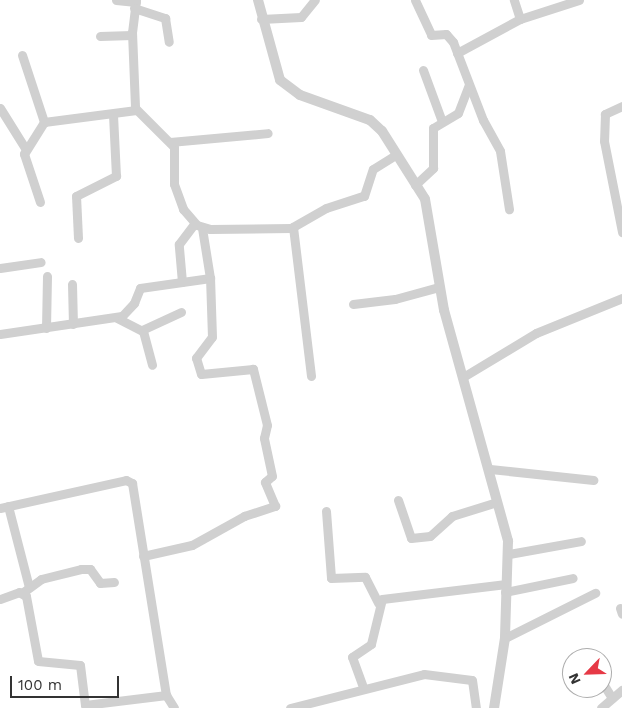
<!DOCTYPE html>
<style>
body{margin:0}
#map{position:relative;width:622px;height:708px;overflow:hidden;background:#fff;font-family:"Work Sans",sans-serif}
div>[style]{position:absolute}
.minor>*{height:9px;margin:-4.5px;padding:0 4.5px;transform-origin:4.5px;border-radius:4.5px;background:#d0d0d0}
.tertiary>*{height:10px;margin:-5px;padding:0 5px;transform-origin:5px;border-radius:5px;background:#d0d0d0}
span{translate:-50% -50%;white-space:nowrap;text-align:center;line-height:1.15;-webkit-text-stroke:5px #fff;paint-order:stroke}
.north{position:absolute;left:562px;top:648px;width:50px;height:50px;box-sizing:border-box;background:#fff;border:1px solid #adadad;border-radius:50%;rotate:246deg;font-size:14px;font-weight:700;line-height:20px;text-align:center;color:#333}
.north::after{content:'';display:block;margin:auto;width:18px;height:22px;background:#e63946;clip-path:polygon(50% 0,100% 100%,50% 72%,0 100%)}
.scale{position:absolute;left:10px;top:676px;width:109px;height:22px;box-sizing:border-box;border:2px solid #333;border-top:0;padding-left:6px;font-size:15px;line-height:18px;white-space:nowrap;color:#333;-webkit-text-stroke:4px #fff;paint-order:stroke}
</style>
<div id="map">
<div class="minor">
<div style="left:116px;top:0;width:20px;rotate:6deg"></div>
<div style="left:136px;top:0;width:32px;rotate:97deg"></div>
<div style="left:132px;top:32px;width:76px;rotate:87.7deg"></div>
<div style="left:135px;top:108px;width:55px;rotate:45deg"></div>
<div style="left:174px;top:147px;width:37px;rotate:90deg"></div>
<div style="left:174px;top:184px;width:27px;rotate:70deg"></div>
<div style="left:183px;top:209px;width:21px;rotate:49deg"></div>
<div style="left:197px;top:225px;width:14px;rotate:17deg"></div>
<div style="left:210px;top:229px;width:81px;rotate:-0.7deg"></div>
<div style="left:291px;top:228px;width:40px;rotate:-29.7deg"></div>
<div style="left:326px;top:208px;width:40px;rotate:-18deg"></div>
<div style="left:364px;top:196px;width:28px;rotate:-72deg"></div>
<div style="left:373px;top:169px;width:26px;rotate:-32deg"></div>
<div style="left:415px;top:0;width:38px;rotate:65deg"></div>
<div style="left:431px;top:35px;width:15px;rotate:-4deg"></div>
<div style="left:446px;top:34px;width:11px;rotate:49deg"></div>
<div style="left:453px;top:42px;width:84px;rotate:69deg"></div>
<div style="left:483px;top:120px;width:35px;rotate:61deg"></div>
<div style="left:500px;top:151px;width:59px;rotate:81.2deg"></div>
<div style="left:134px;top:8px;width:33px;rotate:18deg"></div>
<div style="left:165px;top:18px;width:24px;rotate:81deg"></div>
<div style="left:261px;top:19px;width:40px;rotate:-2.9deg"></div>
<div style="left:301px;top:17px;width:22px;rotate:-51deg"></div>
<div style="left:520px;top:19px;width:62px;rotate:-17.9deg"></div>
<div style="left:100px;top:36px;width:32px;rotate:-2deg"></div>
<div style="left:457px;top:53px;width:72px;rotate:-28.4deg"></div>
<div style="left:520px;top:19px;width:20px;rotate:-108deg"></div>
<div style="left:22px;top:55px;width:71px;rotate:71.8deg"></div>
<div style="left:44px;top:122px;width:93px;rotate:-7.4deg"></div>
<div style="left:423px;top:70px;width:52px;rotate:69.8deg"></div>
<div style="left:622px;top:106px;width:19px;rotate:155deg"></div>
<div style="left:605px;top:114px;width:27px;rotate:92deg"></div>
<div style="left:604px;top:141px;width:93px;rotate:78.8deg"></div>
<div style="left:0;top:108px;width:47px;rotate:58deg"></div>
<div style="left:170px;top:142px;width:98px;rotate:-5.2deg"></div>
<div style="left:415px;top:185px;width:25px;rotate:-43deg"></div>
<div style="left:433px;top:168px;width:40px;rotate:-90deg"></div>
<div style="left:433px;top:128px;width:29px;rotate:-31deg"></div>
<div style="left:458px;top:113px;width:30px;rotate:-69deg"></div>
<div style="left:40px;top:202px;width:51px;rotate:-108.4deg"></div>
<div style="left:24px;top:154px;width:38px;rotate:-58deg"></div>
<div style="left:293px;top:227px;width:150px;rotate:83.1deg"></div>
<div style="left:78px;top:238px;width:42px;rotate:-92.7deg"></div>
<div style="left:76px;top:196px;width:45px;rotate:-26.6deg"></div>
<div style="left:116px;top:176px;width:62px;rotate:-92.8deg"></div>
<div style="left:0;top:268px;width:41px;rotate:-8.3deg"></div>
<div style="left:182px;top:282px;width:38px;rotate:-95deg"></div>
<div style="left:179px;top:244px;width:26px;rotate:-53deg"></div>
<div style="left:72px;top:284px;width:40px;rotate:88.6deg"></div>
<div style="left:353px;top:304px;width:42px;rotate:-6.8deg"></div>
<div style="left:395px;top:299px;width:46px;rotate:-15.3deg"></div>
<div style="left:117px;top:318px;width:29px;rotate:27deg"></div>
<div style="left:143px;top:331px;width:35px;rotate:75deg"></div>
<div style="left:46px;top:328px;width:52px;rotate:-88.9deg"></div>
<div style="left:142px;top:330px;width:43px;rotate:-24.8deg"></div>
<div style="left:0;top:334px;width:123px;rotate:-8.4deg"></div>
<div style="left:122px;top:316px;width:18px;rotate:-47deg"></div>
<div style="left:134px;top:303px;width:16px;rotate:-68deg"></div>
<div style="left:140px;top:288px;width:71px;rotate:-8.1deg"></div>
<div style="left:463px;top:377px;width:85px;rotate:-31.1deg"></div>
<div style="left:536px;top:333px;width:93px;rotate:-22.1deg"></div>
<div style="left:490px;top:469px;width:104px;rotate:6.1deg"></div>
<div style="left:398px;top:500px;width:40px;rotate:71.1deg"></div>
<div style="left:411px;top:538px;width:19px;rotate:-6deg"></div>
<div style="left:430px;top:536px;width:30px;rotate:-42deg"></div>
<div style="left:452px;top:516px;width:47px;rotate:-17.3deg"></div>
<div style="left:8px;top:506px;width:84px;rotate:75.5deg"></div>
<div style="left:0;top:508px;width:129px;rotate:-12.5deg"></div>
<div style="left:126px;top:480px;width:7px;rotate:27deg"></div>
<div style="left:132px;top:483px;width:215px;rotate:80.9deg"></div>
<div style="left:326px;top:511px;width:67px;rotate:85.7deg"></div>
<div style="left:331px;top:578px;width:34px;rotate:-2deg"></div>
<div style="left:365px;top:577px;width:29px;rotate:63deg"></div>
<div style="left:509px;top:554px;width:73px;rotate:-10.2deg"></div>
<div style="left:143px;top:556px;width:50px;rotate:-12.7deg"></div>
<div style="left:192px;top:545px;width:60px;rotate:-29.1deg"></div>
<div style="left:244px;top:516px;width:33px;rotate:-18deg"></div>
<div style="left:275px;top:506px;width:26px;rotate:-113deg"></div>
<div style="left:265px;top:482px;width:9px;rotate:-41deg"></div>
<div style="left:272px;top:476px;width:39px;rotate:-102deg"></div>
<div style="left:264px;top:438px;width:13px;rotate:-77deg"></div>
<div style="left:267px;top:425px;width:58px;rotate:-104deg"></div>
<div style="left:253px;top:369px;width:52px;rotate:174.5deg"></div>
<div style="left:201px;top:374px;width:17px;rotate:-107deg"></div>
<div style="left:196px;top:358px;width:26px;rotate:-53deg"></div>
<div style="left:212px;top:337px;width:59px;rotate:-91.9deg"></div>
<div style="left:210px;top:278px;width:51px;rotate:-99.1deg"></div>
<div style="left:505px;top:592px;width:69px;rotate:-11.6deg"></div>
<div style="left:22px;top:593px;width:24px;rotate:-36deg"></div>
<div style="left:41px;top:579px;width:41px;rotate:-14deg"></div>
<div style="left:81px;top:569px;width:9px"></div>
<div style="left:90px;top:569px;width:17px;rotate:54deg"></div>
<div style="left:100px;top:583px;width:14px;rotate:-4deg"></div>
<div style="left:0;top:599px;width:20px;rotate:-20deg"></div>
<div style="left:19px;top:592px;width:8px;rotate:30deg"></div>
<div style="left:26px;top:596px;width:66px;rotate:79.5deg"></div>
<div style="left:38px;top:661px;width:42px;rotate:5.4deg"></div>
<div style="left:80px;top:665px;width:40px;rotate:82.9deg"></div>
<div style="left:85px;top:705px;width:82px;rotate:-7deg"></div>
<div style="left:166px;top:695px;width:15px;rotate:58deg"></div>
<div style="left:620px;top:608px;width:6px;rotate:72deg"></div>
<div style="left:505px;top:638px;width:101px;rotate:-26.6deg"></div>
<div style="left:587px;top:652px;width:6px;rotate:72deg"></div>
<div style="left:602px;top:682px;width:19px;rotate:58deg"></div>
<div style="left:363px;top:687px;width:32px;rotate:-110deg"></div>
<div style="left:352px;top:657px;width:23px;rotate:-34deg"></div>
<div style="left:371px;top:644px;width:46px;rotate:-76.3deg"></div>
<div style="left:382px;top:599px;width:125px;rotate:-6.9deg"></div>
<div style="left:290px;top:708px;width:138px;rotate:-14.2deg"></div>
<div style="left:424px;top:674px;width:48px;rotate:7.1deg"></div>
<div style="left:472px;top:680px;width:28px;rotate:82deg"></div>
<div style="left:601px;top:708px;width:28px;rotate:-41deg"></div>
</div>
<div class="tertiary">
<div style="left:258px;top:0;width:83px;rotate:74.6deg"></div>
<div style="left:280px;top:80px;width:25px;rotate:37deg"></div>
<div style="left:300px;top:95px;width:74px;rotate:19.7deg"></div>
<div style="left:370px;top:120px;width:16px;rotate:43deg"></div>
<div style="left:382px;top:131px;width:80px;rotate:57.7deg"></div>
<div style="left:425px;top:199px;width:113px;rotate:80.3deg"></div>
<div style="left:444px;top:310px;width:240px;rotate:74.5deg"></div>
<div style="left:508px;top:541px;width:97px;rotate:91.8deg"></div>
<div style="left:505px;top:638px;width:71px;rotate:98.9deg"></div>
</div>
<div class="north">N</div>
<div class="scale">100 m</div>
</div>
